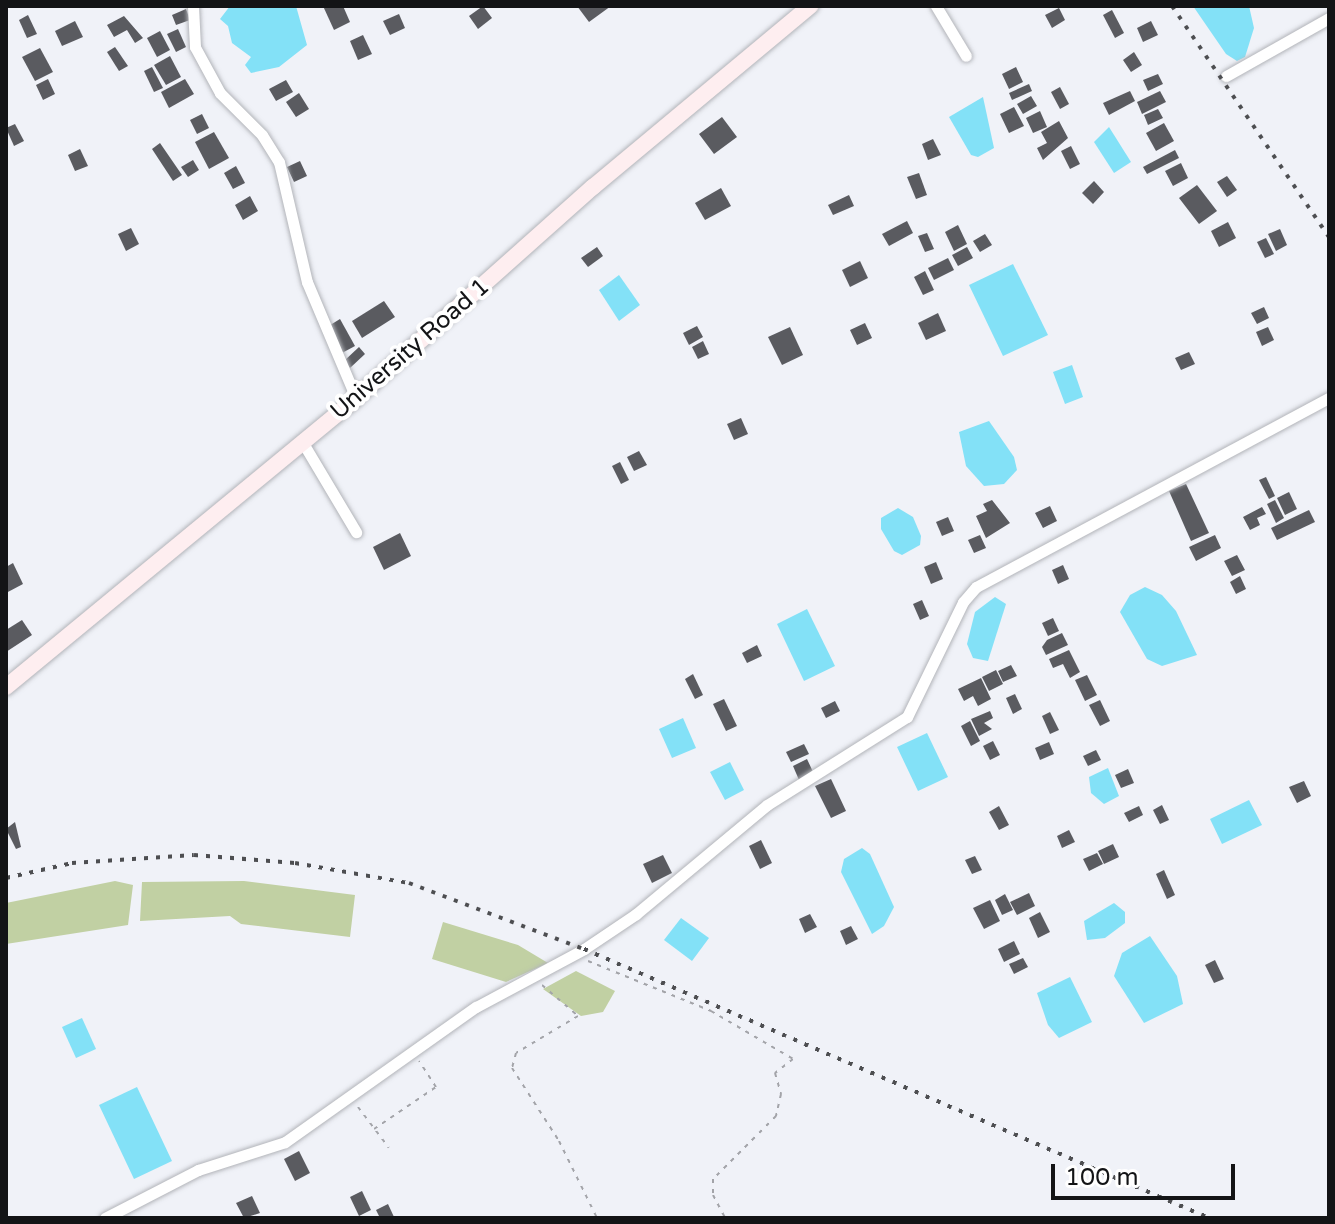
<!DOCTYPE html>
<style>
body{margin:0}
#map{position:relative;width:1335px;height:1224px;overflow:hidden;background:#f0f2f8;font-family:"Varela Round",sans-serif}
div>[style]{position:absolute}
.green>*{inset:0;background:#c1d0a3}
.water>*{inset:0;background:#83e1f7}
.building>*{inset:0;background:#5a5b60}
.path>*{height:2px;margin-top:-1px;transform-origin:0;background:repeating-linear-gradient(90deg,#a3a4a9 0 4px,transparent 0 10px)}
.roads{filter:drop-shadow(0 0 2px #b2b4b9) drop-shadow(0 0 2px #b2b4b9)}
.street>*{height:11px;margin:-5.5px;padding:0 5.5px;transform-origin:5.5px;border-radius:5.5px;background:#fff}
.secondary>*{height:16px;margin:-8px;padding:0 8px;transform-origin:8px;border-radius:8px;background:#feeef0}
.rail>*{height:4px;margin-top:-2px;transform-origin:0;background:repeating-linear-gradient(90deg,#4d4e51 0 4px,transparent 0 12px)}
span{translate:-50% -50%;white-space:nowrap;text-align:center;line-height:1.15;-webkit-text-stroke:8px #fff;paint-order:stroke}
.street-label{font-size:24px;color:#131416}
.frame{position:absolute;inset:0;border:8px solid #131416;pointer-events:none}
.scale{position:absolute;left:1051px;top:1164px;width:184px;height:36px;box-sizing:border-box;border:4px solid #131416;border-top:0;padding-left:10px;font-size:24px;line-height:28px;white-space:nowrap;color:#131416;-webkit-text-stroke:6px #fff;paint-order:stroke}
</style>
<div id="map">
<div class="green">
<div style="clip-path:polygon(115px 881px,133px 885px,128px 925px,6px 944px,6px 903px)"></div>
<div style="clip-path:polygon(244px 881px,355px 895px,350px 937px,241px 924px,230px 916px,140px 921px,142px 882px)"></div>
<div style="clip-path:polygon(443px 922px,518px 945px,548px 963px,506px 982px,432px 959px)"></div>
<div style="clip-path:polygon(576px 971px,615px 991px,603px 1012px,581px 1016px,543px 989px)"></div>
</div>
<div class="water">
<div style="clip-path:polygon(230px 6px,296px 6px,307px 45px,279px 67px,251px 73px,245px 65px,251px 57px,232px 43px,228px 26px,220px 19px)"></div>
<div style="clip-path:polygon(1193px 6px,1249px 6px,1254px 28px,1245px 57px,1237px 61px,1226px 54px)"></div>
<div style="clip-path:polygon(983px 97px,994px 148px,978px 157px,971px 155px,949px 117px)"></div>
<div style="clip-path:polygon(1109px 127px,1131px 162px,1114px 173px,1094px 142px)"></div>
<div style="clip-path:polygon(1013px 264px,1048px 335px,1003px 356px,969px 285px)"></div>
<div style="clip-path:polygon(619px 275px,640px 305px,619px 321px,599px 290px)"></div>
<div style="clip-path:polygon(1072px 365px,1083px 397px,1065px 404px,1053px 372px)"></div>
<div style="clip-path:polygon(989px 421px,1014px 457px,1017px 470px,1004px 484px,984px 486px,966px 466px,959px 432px)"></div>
<div style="clip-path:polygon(898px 508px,913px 517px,921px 536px,920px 545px,902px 555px,894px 551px,881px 529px,881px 518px)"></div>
<div style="clip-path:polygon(1145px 587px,1162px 595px,1176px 611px,1197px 655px,1162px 666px,1147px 659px,1120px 612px,1130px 595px)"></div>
<div style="clip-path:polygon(995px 597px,1006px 604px,988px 661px,973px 658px,967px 644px,975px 612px)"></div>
<div style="clip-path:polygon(807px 609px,835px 666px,804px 681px,777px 624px)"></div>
<div style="clip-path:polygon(683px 718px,696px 748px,672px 758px,659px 729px)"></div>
<div style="clip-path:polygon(927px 733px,948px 777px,918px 791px,897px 747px)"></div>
<div style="clip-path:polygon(730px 762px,744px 790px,725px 800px,710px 772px)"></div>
<div style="clip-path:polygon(1108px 768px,1119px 796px,1104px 804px,1091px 793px,1089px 777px)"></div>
<div style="clip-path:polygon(1249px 800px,1262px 825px,1222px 844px,1210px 819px)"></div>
<div style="clip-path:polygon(862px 848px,870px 854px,894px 907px,884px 926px,872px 934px,841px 872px,844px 859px)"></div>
<div style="clip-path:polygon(1114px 903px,1125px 912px,1125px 923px,1105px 938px,1087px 940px,1084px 921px)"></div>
<div style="clip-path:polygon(681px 918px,709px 938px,692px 961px,664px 940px)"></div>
<div style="clip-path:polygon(1150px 936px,1177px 976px,1183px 1004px,1144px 1023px,1114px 976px,1122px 953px)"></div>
<div style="clip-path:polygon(1070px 977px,1092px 1022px,1059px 1038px,1048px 1025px,1037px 993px)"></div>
<div style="clip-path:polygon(82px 1018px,96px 1049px,76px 1058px,62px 1027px)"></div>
<div style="clip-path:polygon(137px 1087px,172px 1161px,134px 1179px,99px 1105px)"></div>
</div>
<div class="building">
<div style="clip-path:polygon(323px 6px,343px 6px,350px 22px,334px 30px)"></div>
<div style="clip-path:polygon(483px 6px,492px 18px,478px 29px,469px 16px)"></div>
<div style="clip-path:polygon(577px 6px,611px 6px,589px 22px)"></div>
<div style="clip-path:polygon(1059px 8px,1065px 20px,1052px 28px,1045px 15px)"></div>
<div style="clip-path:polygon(186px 9px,190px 20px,176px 25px,172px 15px)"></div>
<div style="clip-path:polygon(1112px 10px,1124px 33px,1115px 38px,1103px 15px)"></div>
<div style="clip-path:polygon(399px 14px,405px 28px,390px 35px,383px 21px)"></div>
<div style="clip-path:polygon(28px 15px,37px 34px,27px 38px,19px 20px)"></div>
<div style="clip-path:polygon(124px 16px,143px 38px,135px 43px,127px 30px,114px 37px,107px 25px)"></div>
<div style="clip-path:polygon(75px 21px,83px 37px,62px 46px,55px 31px)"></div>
<div style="clip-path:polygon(1151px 21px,1158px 35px,1143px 42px,1137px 28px)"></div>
<div style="clip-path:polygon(178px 29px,186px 47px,176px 52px,167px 34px)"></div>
<div style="clip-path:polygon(160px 31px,170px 50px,157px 57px,147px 38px)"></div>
<div style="clip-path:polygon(363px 35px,372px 54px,358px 60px,350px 41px)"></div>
<div style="clip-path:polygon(115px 47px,128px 66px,119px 71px,107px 52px)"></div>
<div style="clip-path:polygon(40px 48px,53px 72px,35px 81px,22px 57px)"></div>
<div style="clip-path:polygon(1134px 52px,1142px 65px,1131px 72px,1123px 60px)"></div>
<div style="clip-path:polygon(170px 56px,181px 77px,166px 85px,154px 65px)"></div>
<div style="clip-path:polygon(152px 67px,163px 88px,154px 92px,144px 71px)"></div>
<div style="clip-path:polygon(1016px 67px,1023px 82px,1009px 89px,1002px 74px)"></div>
<div style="clip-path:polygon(1158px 74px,1163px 84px,1148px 91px,1143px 80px)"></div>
<div style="clip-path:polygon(48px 79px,55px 94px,43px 100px,36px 85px)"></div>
<div style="clip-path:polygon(185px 79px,194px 94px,169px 108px,161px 92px)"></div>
<div style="clip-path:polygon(286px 80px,293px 92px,276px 101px,269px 89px)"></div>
<div style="clip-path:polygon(1029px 84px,1032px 91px,1012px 100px,1009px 93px)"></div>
<div style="clip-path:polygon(1060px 87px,1069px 104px,1060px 109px,1051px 92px)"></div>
<div style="clip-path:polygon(1130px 91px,1135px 101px,1109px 115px,1103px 103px)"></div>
<div style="clip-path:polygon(1160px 91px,1166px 102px,1142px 114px,1137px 102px)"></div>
<div style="clip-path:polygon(299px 93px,309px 109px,296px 117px,286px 102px)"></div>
<div style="clip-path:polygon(1031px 96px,1037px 106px,1023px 114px,1017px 104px)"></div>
<div style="clip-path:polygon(1014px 107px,1024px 126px,1009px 133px,1000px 114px)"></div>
<div style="clip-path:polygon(1158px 109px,1163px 118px,1148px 125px,1144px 115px)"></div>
<div style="clip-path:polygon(1040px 111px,1047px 127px,1033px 133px,1026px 118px)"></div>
<div style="clip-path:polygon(202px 114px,209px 128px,197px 134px,190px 120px)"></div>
<div style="clip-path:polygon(722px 117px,737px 137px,714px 154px,699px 134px)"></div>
<div style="clip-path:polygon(1059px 121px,1068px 138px,1043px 160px,1037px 148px,1047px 143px,1041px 132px)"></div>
<div style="clip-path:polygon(1164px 123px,1174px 141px,1156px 151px,1146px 133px)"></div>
<div style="clip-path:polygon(15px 124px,24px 141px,14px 146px,6px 128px)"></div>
<div style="clip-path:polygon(214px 132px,229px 158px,209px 169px,195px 142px)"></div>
<div style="clip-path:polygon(933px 139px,941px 155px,928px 160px,922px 144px)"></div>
<div style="clip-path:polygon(160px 143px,182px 175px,173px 181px,152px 149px)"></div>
<div style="clip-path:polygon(1071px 146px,1080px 164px,1070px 169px,1061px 151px)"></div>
<div style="clip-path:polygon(80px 149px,88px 166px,75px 171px,68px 155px)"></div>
<div style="clip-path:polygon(1175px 150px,1179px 158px,1147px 174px,1143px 167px)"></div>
<div style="clip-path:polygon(193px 160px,199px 170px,188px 177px,181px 167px)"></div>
<div style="clip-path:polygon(300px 161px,307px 176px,294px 182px,287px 167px)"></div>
<div style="clip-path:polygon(1181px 163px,1188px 178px,1173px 186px,1165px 171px)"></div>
<div style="clip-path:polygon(236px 166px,245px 183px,233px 189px,224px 173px)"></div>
<div style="clip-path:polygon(919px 173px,927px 195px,916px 199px,907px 177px)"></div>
<div style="clip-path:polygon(1227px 176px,1237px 190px,1227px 197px,1217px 182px)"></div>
<div style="clip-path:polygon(1094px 181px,1104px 192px,1093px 204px,1082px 193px)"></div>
<div style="clip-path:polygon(1197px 185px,1217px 211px,1199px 224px,1179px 198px)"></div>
<div style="clip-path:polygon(721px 188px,731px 206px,705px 220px,695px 203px)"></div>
<div style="clip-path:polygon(849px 195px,854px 206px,833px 215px,828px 205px)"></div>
<div style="clip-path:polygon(250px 196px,258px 211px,243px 220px,235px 205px)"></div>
<div style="clip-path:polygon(907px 221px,913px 233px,889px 246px,882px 234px)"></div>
<div style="clip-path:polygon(1228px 222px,1236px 238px,1219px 247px,1211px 231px)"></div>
<div style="clip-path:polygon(958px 225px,967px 244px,954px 251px,945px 232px)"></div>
<div style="clip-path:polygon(131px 228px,139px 244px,126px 251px,118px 234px)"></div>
<div style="clip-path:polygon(1280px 229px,1287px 245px,1276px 251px,1268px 234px)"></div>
<div style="clip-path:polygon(927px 233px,934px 249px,925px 252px,918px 236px)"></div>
<div style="clip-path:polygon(985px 234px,992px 245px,980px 252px,973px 241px)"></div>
<div style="clip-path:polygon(1266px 238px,1274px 254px,1265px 258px,1257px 242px)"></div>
<div style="clip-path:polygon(597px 247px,603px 256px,588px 267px,581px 258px)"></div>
<div style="clip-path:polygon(967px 247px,973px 258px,958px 266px,952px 255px)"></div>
<div style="clip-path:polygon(948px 258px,954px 270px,934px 280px,928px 268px)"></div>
<div style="clip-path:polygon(860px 261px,868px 278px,850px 287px,842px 270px)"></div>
<div style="clip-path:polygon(925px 271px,934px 290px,923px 295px,914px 277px)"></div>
<div style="clip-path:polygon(384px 301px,395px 317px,362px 338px,352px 321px)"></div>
<div style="clip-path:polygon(1264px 307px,1269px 318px,1257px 324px,1251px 313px)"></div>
<div style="clip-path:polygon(938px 313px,946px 331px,926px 340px,918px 323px)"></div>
<div style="clip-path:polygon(340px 319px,355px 346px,342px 353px,327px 327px)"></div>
<div style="clip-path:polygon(865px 323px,872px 338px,857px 345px,850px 330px)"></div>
<div style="clip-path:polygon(697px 326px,703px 337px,689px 345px,683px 333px)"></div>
<div style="clip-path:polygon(790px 327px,803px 355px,782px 365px,768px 337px)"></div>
<div style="clip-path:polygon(1268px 327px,1274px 340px,1262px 346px,1256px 332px)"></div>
<div style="clip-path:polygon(703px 341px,709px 354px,698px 359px,692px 347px)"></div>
<div style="clip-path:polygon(359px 347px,365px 354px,350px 368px,344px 361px)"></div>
<div style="clip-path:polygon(1189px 352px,1195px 364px,1181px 370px,1175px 358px)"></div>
<div style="clip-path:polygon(741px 418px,748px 434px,734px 440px,727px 424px)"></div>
<div style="clip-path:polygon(639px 451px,647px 465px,634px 471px,627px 457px)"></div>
<div style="clip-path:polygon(620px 462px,629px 480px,621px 484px,612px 466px)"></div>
<div style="clip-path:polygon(1266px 477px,1275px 496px,1269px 499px,1259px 480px)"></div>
<div style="clip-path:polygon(1186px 484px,1209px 533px,1191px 541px,1169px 491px)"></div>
<div style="clip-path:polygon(1289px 492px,1297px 509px,1285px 515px,1277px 498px)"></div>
<div style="clip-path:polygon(992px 500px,1010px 523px,986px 538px,976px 516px,987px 511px,983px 504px)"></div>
<div style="clip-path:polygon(1275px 500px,1284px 518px,1276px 523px,1267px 504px)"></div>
<div style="clip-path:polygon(1050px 506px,1057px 521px,1043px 528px,1035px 513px)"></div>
<div style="clip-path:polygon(1262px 507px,1266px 514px,1257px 518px,1260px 525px,1250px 530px,1243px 517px)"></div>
<div style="clip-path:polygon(1309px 510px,1315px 522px,1277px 540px,1271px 528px)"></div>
<div style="clip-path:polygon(948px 517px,954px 531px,942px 536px,936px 522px)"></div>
<div style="clip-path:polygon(400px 533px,411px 556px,384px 570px,373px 547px)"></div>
<div style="clip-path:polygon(980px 535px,986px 548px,974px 553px,968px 540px)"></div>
<div style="clip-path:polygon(1215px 535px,1221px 548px,1196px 561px,1189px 547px)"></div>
<div style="clip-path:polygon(1237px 555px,1245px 570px,1232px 576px,1224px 561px)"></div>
<div style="clip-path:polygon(936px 562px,943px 579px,931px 584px,924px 567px)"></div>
<div style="clip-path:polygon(13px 563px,23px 584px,6px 593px,6px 567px)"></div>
<div style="clip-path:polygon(1063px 565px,1069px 579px,1058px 584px,1052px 570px)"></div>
<div style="clip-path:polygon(1240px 576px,1246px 589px,1236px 594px,1230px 582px)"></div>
<div style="clip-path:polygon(922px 600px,929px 616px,920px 620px,913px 604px)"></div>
<div style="clip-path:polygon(1053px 618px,1059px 631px,1048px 636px,1042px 623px)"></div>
<div style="clip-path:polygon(22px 620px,32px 635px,6px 652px,6px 630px)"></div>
<div style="clip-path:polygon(1062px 633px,1068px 645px,1046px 655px,1042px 647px,1047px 640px)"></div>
<div style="clip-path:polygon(757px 645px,762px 656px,747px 663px,742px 653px)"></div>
<div style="clip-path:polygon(1069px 650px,1080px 672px,1070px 678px,1063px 664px,1053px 668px,1049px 659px)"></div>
<div style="clip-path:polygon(1011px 665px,1017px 676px,1003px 682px,998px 671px)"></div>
<div style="clip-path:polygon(996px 670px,1003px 684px,989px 691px,982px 677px)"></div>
<div style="clip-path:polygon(693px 674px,703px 695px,695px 699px,685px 679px)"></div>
<div style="clip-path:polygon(1087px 675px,1097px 695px,1085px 701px,1075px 680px)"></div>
<div style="clip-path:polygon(981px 678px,991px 699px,978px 706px,973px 696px,964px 701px,958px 689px)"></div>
<div style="clip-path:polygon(1015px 694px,1022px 709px,1013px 714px,1006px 698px)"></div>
<div style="clip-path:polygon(724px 699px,737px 726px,726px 731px,713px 704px)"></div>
<div style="clip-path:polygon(1100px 700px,1110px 721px,1100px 726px,1089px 705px)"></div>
<div style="clip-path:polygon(835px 701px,840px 711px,826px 718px,821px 708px)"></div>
<div style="clip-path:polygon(990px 711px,993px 718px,984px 723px,992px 729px,979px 736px,971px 719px)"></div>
<div style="clip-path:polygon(1050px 712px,1059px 730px,1050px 734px,1042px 716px)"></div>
<div style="clip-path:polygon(970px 721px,980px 741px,971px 746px,961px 726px)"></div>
<div style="clip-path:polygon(993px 741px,1000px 755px,990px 760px,983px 746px)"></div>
<div style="clip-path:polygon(1049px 742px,1054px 754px,1040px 760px,1035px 748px)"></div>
<div style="clip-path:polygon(804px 744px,809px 754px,791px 762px,786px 752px)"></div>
<div style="clip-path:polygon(1096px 750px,1101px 760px,1088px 766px,1083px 756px)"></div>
<div style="clip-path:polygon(807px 759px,814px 774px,799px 780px,793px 766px)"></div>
<div style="clip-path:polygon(1128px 769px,1134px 783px,1121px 788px,1115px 775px)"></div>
<div style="clip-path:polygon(831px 779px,846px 811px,831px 818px,815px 786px)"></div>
<div style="clip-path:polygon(1304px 781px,1311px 796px,1297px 803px,1289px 787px)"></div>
<div style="clip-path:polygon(1162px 805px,1169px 820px,1160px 824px,1153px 810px)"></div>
<div style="clip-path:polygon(999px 806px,1009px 825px,999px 830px,989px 812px)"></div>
<div style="clip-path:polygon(1139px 806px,1143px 815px,1129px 822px,1124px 813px)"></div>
<div style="clip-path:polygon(15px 822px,21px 847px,16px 849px,6px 829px)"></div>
<div style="clip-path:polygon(1069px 830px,1075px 842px,1062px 848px,1057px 836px)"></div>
<div style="clip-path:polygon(761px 840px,772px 863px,760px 869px,749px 846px)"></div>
<div style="clip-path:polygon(1113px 844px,1119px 857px,1104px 864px,1098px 851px)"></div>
<div style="clip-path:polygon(1097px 853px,1103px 864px,1089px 871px,1083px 859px)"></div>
<div style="clip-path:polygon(663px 855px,672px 873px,652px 883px,643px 864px)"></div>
<div style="clip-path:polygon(975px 856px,982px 870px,972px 874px,965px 860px)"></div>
<div style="clip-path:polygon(1164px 870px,1175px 895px,1167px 899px,1156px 874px)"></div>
<div style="clip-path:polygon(1029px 893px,1035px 906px,1017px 915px,1010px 902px)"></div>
<div style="clip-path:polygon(1005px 894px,1013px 910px,1002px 915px,995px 900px)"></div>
<div style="clip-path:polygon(990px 900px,1000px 921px,984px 929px,973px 908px)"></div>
<div style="clip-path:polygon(1040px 912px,1050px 932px,1038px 938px,1029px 918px)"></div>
<div style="clip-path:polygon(810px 914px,817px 927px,805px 933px,799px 919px)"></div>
<div style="clip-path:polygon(851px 926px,858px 939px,846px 945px,840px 931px)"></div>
<div style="clip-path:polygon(1014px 941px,1020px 954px,1004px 962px,998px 949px)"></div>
<div style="clip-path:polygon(1023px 958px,1028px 967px,1014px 974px,1009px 964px)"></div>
<div style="clip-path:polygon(1215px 960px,1224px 979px,1214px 983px,1205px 965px)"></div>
<div style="clip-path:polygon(299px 1151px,310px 1173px,295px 1181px,284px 1159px)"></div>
<div style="clip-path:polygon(362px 1191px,371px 1210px,359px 1216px,350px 1197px)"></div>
<div style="clip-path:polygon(252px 1196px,260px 1213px,244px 1218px,236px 1203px)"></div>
<div style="clip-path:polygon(388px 1204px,394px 1217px,380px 1218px,376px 1210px)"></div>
</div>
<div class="path">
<div style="left:588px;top:961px;width:133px;rotate:22.1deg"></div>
<div style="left:711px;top:1011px;width:95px;rotate:30.3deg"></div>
<div style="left:793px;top:1059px;width:23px;rotate:142deg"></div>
<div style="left:775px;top:1073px;width:22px;rotate:74deg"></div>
<div style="left:781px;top:1094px;width:23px;rotate:103deg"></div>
<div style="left:776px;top:1116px;width:89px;rotate:135deg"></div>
<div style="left:713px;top:1179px;width:16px;rotate:90deg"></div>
<div style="left:713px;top:1195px;width:26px;rotate:62deg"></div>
<div style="left:542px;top:985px;width:48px;rotate:40.7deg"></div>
<div style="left:578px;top:1016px;width:72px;rotate:149.2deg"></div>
<div style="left:516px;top:1053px;width:16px;rotate:105deg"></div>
<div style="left:512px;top:1068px;width:87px;rotate:57.2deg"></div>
<div style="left:559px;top:1141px;width:86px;rotate:63.7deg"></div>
<div style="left:358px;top:1107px;width:51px;rotate:52.9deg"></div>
<div style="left:374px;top:1129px;width:75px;rotate:-34.1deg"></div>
<div style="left:436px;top:1087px;width:31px;rotate:-123deg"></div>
</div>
<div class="roads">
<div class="street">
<div style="left:193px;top:6px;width:41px;rotate:87.2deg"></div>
<div style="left:195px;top:47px;width:52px;rotate:61.5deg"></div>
<div style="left:220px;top:93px;width:59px;rotate:45deg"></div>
<div style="left:262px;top:135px;width:32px;rotate:58deg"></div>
<div style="left:279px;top:162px;width:123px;rotate:76.9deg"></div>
<div style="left:307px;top:282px;width:126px;rotate:67.1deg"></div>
<div style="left:936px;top:6px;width:58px;rotate:59deg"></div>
<div style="left:1226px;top:76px;width:118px;rotate:-29.4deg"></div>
<div style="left:303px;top:443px;width:104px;rotate:59.2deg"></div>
<div style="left:105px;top:1218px;width:105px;rotate:-27.3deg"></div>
<div style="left:198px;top:1170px;width:91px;rotate:-17.8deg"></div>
<div style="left:285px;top:1142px;width:234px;rotate:-35.3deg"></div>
<div style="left:476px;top:1007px;width:123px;rotate:-28.2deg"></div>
<div style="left:584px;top:949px;width:63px;rotate:-33.9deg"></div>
<div style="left:636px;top:914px;width:170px;rotate:-39.8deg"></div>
<div style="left:767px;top:805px;width:165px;rotate:-32.2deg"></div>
<div style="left:907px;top:717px;width:128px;rotate:-64deg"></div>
<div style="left:963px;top:602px;width:20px;rotate:-49deg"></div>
<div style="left:976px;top:587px;width:400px;rotate:-28.2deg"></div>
</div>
<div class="secondary">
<div style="left:6px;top:687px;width:454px;rotate:-39.5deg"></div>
<div style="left:356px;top:398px;width:317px;rotate:-41.7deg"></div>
<div style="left:593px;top:187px;width:283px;rotate:-39.8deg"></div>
</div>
</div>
<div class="rail">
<div style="left:1172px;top:6px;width:279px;rotate:55.8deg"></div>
<div style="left:6px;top:878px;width:68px;rotate:-12.8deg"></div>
<div style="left:72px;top:863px;width:122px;rotate:-3.8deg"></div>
<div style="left:194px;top:855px;width:101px;rotate:4.5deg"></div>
<div style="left:295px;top:863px;width:116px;rotate:10deg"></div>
<div style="left:409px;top:883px;width:187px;rotate:20.7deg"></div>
<div style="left:584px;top:949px;width:680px;rotate:23.29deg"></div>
</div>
<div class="street-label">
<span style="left:410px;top:349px;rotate:-41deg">University Road 1</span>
</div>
<div class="frame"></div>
<div class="scale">100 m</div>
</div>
